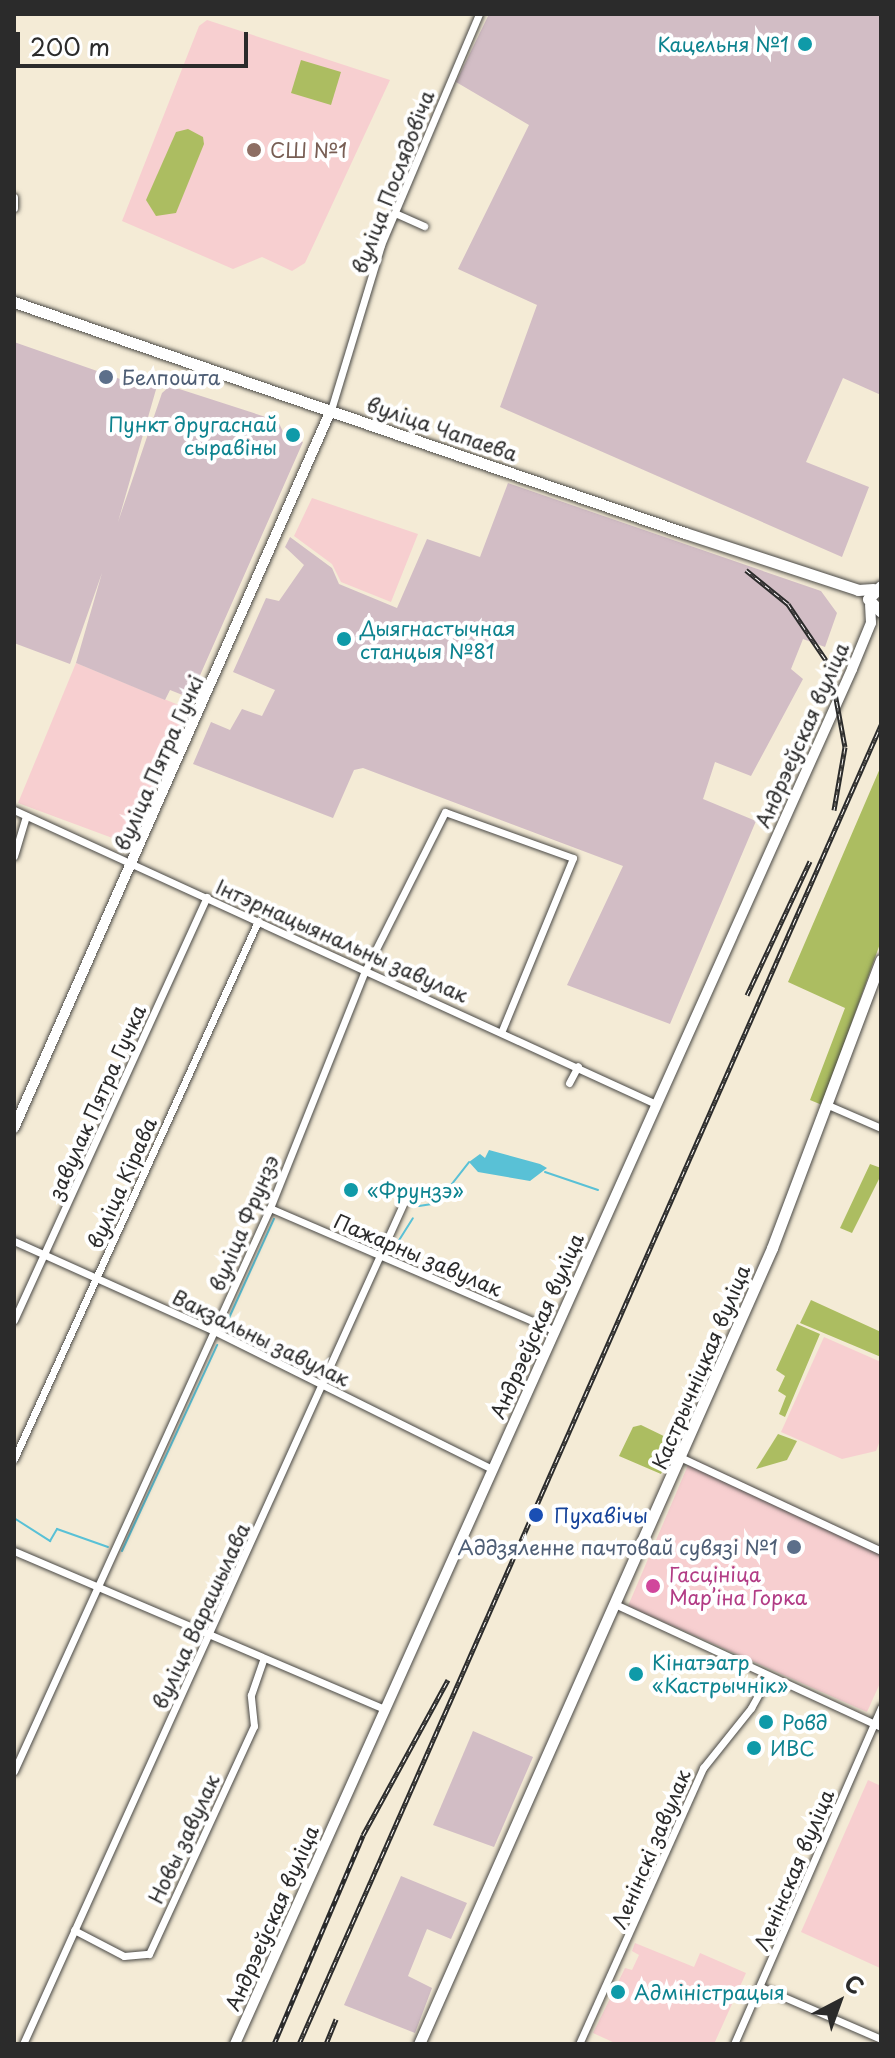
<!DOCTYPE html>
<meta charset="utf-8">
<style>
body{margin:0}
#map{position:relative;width:895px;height:2058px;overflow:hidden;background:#f4ebd6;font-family:"Playpen Sans",sans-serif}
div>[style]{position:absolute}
.built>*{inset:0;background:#f7cfd0}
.industrial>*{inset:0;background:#d2bdc5}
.green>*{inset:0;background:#acbd61}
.water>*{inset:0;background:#59c1d6}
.stream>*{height:2px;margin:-1px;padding:0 1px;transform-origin:1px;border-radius:1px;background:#59c1d6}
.roads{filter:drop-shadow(0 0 2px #494845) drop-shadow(0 0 2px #494845)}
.street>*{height:7px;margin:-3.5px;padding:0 3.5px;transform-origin:3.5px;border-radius:3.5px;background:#fff}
.secondary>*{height:10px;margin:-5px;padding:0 5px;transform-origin:5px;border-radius:5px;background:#fff}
.primary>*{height:11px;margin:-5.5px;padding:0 5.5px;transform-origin:5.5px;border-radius:5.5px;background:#fff}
.rail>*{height:5px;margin-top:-2.5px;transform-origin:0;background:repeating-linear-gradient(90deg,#fff 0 6px,#2b2b2b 0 12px);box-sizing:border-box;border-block:2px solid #2b2b2b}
.dots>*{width:22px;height:22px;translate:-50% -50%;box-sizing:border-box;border:4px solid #fff;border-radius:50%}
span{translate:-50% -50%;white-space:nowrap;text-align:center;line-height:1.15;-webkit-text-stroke:8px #fff;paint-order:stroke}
.culture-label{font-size:20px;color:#0d838f}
.right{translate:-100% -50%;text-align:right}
.left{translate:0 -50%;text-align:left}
.education-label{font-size:20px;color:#785e54}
.street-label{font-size:20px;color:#2b2b2b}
.service-label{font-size:20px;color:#4e5e75}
.transit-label{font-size:20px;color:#164399}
.hotel-label{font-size:20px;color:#b23c85}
.frame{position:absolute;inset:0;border:16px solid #2b2b2b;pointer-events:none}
.north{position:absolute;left:799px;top:1962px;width:80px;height:80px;-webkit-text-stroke:6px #fff;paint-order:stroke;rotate:41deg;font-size:22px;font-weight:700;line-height:32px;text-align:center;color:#2b2b2b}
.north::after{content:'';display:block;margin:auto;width:28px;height:36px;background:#2b2b2b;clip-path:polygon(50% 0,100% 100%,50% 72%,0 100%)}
.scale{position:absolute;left:16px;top:32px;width:232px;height:36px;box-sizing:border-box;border:4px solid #2b2b2b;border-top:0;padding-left:10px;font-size:24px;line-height:28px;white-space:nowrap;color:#2b2b2b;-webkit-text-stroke:6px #fff;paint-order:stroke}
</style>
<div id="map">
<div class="built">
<div style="clip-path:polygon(207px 20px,390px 80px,305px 263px,292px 271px,262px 257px,233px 269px,122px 221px,199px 26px)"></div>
<div style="clip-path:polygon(312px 498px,418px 534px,391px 602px,341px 582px,332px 564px,294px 536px)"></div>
<div style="clip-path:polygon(76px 663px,186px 708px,134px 846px,18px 803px)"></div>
<div style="clip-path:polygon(824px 1337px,881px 1362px,881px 1438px,876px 1451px,842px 1459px,781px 1432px)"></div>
<div style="clip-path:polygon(691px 1458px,881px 1547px,881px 1681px,867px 1712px,628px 1606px)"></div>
<div style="clip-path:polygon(868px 1780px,881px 1786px,880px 1968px,801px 1932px)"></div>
<div style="clip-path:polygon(635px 1943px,694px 1967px,700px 1953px,746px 1973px,714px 2044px,617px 2044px,593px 2033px,625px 1968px,632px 1970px,639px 1955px,632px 1951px)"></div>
</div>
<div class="industrial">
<div style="clip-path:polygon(489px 14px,881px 14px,881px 395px,843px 378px,806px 462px,869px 487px,842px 557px,500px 407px,537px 305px,458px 269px,529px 125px,456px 82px)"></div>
<div style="clip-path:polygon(14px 342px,143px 387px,157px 386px,118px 522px,162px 393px,170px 386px,278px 421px,284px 434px,303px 442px,190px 698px,170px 690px,165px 700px,76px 663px,102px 573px,70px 664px,14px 643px)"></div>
<div style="clip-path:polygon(508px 483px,821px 591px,837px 613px,825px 647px,803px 639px,791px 669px,803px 679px,751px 776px,715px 762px,703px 799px,756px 821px,670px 1024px,567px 985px,623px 866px,363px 768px,354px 770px,333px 818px,193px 764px,211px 722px,230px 730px,242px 709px,262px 716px,275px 690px,233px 672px,266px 598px,279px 601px,304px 565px,285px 547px,290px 537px,332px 568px,339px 584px,397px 608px,427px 539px,480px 557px)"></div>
<div style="clip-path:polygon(473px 1731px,533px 1757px,494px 1847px,433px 1825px)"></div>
<div style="clip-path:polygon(401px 1876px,467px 1903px,451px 1939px,427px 1929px,408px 1976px,432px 1988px,415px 2033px,344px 2005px)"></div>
</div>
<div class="green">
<div style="clip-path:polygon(301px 60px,341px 72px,331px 105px,291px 93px)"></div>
<div style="clip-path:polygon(188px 129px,203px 137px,204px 144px,176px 213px,156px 216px,146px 200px,176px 132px)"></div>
<div style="clip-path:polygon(881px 766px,881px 941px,822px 1105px,810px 1100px,845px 1008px,788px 982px)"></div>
<div style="clip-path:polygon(870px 1164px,881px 1168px,881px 1175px,852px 1233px,840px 1228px)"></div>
<div style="clip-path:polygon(811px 1300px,881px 1332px,881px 1357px,800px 1323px)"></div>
<div style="clip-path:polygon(797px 1324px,820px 1334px,785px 1417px,779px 1414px,786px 1396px,778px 1391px,785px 1376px,776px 1370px)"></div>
<div style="clip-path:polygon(641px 1425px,674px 1441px,670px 1454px,656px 1452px,668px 1458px,661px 1474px,619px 1456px,633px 1427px)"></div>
<div style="clip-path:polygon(778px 1434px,797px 1441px,787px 1460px,756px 1469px)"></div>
</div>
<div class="water">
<div style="clip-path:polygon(489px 1150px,540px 1164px,547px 1168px,530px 1181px,478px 1172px,469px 1162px,480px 1154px,485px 1158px)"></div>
</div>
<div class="stream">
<div style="left:545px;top:1172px;width:56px;rotate:18.8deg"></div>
<div style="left:419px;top:1206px;width:18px;rotate:-9deg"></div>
<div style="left:437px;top:1203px;width:52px;rotate:-52deg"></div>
<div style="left:391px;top:1253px;width:41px;rotate:-57.8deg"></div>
<div style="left:224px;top:1329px;width:121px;rotate:-65.6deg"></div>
<div style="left:14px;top:1518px;width:43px;rotate:32.6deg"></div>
<div style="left:50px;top:1541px;width:14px;rotate:-60deg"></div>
<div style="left:57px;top:1529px;width:54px;rotate:19.4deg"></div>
<div style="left:122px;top:1551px;width:227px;rotate:-65.2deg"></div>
</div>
<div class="roads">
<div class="street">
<div style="left:14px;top:197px;width:11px;rotate:90deg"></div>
<div style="left:395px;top:213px;width:32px;rotate:24deg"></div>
<div style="left:331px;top:410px;width:172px;rotate:-73.1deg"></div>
<div style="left:381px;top:245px;width:251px;rotate:-67deg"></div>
<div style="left:14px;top:810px;width:706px;rotate:24.61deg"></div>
<div style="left:14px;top:856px;width:42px;rotate:-73.3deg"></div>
<div style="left:569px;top:1083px;width:19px;rotate:-62deg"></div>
<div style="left:828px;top:1105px;width:58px;rotate:23.5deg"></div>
<div style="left:270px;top:1208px;width:310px;rotate:23.3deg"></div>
<div style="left:14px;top:1241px;width:219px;rotate:24.2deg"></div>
<div style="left:214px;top:1331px;width:310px;rotate:26.4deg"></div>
<div style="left:14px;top:1320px;width:465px;rotate:-65.5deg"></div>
<div style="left:682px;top:1458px;width:220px;rotate:25deg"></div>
<div style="left:14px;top:1459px;width:591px;rotate:-65.6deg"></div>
<div style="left:14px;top:1551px;width:402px;rotate:23.1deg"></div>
<div style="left:617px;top:1605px;width:291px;rotate:24.8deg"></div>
<div style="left:14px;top:1771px;width:618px;rotate:-65.55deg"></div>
<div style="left:270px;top:1208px;width:255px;rotate:-68.2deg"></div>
<div style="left:365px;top:971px;width:178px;rotate:-63.3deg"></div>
<div style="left:445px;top:812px;width:136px;rotate:19.8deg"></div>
<div style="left:573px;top:858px;width:186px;rotate:112.4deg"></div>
<div style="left:74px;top:1930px;width:56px;rotate:27.5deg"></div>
<div style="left:124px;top:1956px;width:25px;rotate:-5deg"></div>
<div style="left:149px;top:1954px;width:251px;rotate:-65.3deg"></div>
<div style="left:254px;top:1726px;width:31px;rotate:-96deg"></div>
<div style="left:251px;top:1695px;width:37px;rotate:-71deg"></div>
<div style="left:761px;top:1987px;width:131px;rotate:23.4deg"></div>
<div style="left:23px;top:2044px;width:926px;rotate:-65.65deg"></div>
<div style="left:579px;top:2044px;width:303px;rotate:-65.8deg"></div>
<div style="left:703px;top:1768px;width:77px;rotate:-51.3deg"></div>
<div style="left:751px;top:1708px;width:35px;rotate:-61deg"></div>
<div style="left:734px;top:2044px;width:368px;rotate:-66.4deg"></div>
</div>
<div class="secondary">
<div style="left:14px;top:1128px;width:785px;rotate:-66.18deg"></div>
<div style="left:235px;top:2044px;width:1507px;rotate:-65.83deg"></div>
<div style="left:852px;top:669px;width:50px;rotate:-67.6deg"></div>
<div style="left:871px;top:623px;width:18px;rotate:-93deg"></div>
</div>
<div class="primary">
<div style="left:14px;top:302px;width:710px;rotate:19deg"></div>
<div style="left:685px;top:533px;width:182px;rotate:18.2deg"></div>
<div style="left:858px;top:590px;width:15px;rotate:-4deg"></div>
<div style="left:881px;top:586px;width:18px;rotate:135deg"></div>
<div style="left:868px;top:599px;width:18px;rotate:45deg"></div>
<div style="left:419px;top:2044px;width:871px;rotate:-66.08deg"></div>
<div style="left:772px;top:1248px;width:308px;rotate:-69.3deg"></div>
</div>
</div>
<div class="rail">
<div style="left:746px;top:570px;width:54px;rotate:39deg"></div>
<div style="left:788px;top:604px;width:75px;rotate:55.9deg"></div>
<div style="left:830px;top:666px;width:82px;rotate:79.5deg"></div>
<div style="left:845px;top:747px;width:64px;rotate:99.9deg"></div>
<div style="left:747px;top:995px;width:148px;rotate:-64.8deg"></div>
<div style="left:274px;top:2044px;width:227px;rotate:-66.9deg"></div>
<div style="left:363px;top:1835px;width:177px;rotate:-61.3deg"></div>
<div style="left:299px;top:2044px;width:1442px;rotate:-66.19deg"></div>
<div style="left:326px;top:2044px;width:27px;rotate:-68deg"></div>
</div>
<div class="dots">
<div style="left:805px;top:44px;background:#0f9aa8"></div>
<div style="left:254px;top:150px;background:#8d6e63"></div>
<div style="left:106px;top:377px;background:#5c6f8a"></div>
<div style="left:293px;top:435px;background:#0f9aa8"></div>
<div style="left:344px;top:639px;background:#0f9aa8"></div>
<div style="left:351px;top:1190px;background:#0f9aa8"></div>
<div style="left:536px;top:1515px;background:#1a4fb4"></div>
<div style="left:794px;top:1547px;background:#5c6f8a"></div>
<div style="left:653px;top:1586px;background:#d1479c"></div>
<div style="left:636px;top:1674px;background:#0f9aa8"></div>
<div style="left:766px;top:1722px;background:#0f9aa8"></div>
<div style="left:754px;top:1748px;background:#0f9aa8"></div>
<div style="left:618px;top:1992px;background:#0f9aa8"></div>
</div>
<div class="culture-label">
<span class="right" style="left:789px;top:44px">Кацельня №1</span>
<span class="right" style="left:277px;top:436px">Пункт другаснай<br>сыравіны</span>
<span class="left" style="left:360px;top:640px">Дыягнастычная<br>станцыя №81</span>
<span class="left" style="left:367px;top:1190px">«Фрунзэ»</span>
<span class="left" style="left:652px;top:1674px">Кінатэатр<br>«Кастрычнік»</span>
<span class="left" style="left:782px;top:1722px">Ровд</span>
<span class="left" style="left:770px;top:1748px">ИВС</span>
<span class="left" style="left:634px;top:1992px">Адміністрацыя</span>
</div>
<div class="education-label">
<span class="left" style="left:270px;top:150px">СШ №1</span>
</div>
<div class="street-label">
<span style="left:393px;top:182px;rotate:-69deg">вуліца Послядовіча</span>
<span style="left:442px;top:429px;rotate:19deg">вуліца Чапаева</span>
<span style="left:802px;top:735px;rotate:-66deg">Андрэеўская вуліца</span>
<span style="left:159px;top:763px;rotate:-66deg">вуліца Пятра Гучкі</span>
<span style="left:342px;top:941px;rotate:24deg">Інтэрнацыянальны завулак</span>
<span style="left:97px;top:1102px;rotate:-66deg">завулак Пятра Гучка</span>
<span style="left:122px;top:1183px;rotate:-66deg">вуліца Кірава</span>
<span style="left:244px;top:1223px;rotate:-67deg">вуліца Фрунзэ</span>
<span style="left:418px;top:1255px;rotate:23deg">Пажарны завулак</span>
<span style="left:537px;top:1326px;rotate:-66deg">Андрэеўская вуліца</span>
<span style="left:261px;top:1338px;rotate:26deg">Вакзальны завулак</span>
<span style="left:701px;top:1367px;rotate:-67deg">Кастрычніцкая вуліца</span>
<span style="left:201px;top:1616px;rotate:-65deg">вуліца Варашылава</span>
<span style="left:184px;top:1839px;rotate:-65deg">Новы завулак</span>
<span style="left:651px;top:1849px;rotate:-67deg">Ленінскі завулак</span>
<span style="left:794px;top:1870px;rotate:-67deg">Ленінская вуліца</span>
<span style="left:272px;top:1918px;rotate:-66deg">Андрэеўская вуліца</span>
</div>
<div class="service-label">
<span class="left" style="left:122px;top:377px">Белпошта</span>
<span class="right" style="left:778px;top:1547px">Аддзяленне пачтовай сувязі №1</span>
</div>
<div class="transit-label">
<span class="left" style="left:554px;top:1515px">Пухавічы</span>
</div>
<div class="hotel-label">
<span class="left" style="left:669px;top:1586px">Гасцініца<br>Марʼіна Горка</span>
</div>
<div class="frame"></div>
<div class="north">С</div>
<div class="scale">200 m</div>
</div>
